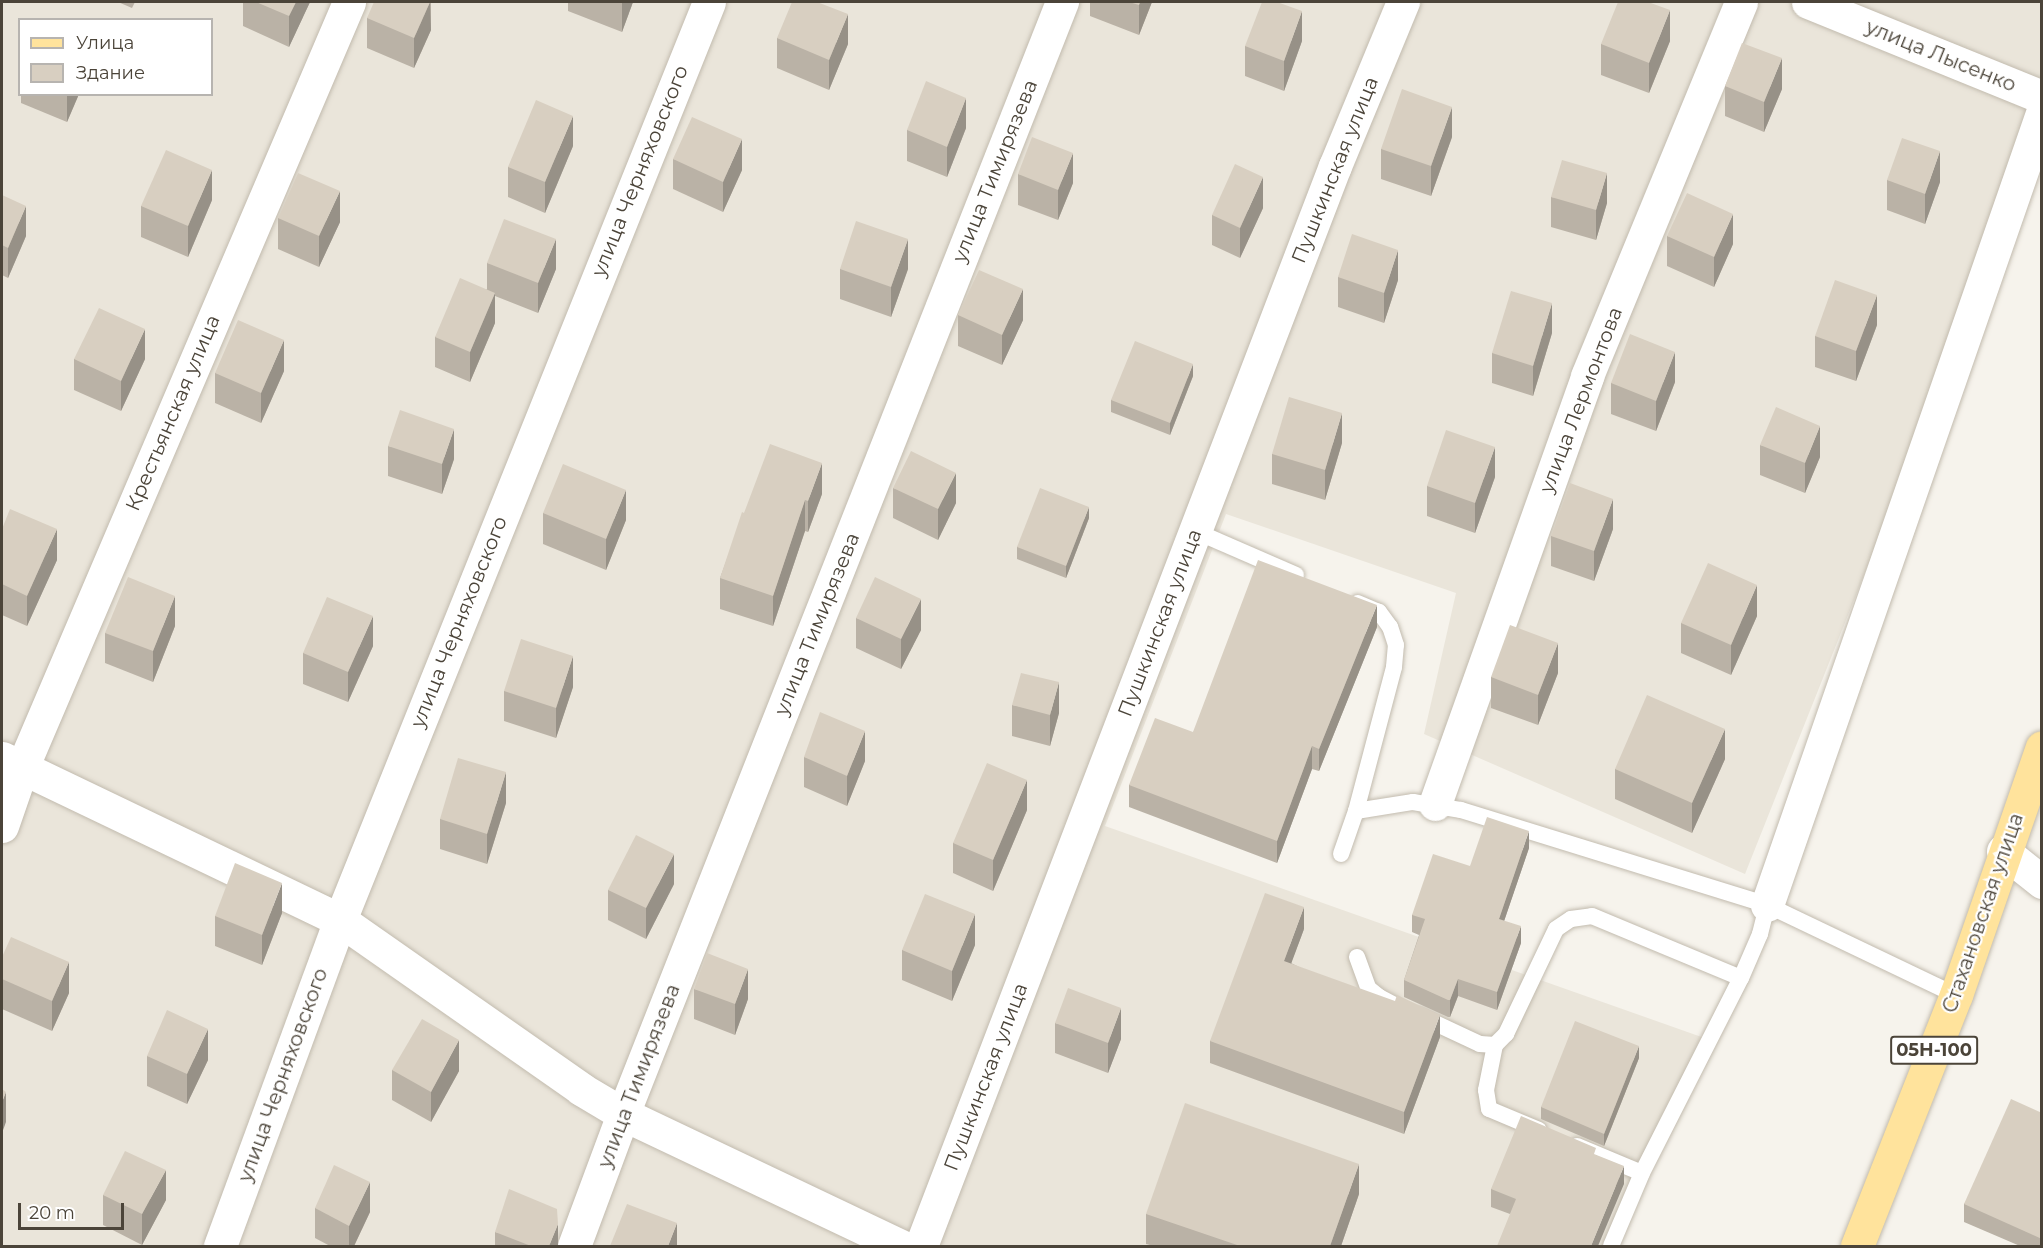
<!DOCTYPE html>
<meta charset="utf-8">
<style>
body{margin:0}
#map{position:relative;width:2043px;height:1248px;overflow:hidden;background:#f6f3ec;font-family:Montserrat,sans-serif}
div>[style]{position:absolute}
.residential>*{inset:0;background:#eae5da}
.roads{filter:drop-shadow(0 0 2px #c2bbae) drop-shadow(0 0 2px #c2bbae)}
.lane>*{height:16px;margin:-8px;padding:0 8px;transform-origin:8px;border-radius:8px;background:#fff}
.street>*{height:33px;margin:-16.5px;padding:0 16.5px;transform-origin:16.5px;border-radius:16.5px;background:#fff}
.primary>*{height:33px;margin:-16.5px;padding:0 16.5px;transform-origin:16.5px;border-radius:16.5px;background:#ffe39c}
.wall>*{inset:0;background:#bab2a6}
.shaded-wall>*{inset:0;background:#979187}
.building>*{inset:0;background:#d8cfc1}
span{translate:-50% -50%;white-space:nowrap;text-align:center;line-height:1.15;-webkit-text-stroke:4.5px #fff;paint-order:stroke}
.shield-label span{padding:2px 4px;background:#fff;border:2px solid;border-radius:4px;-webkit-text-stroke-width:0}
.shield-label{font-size:18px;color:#4b4439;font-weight:700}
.street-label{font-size:20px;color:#4b4439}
.frame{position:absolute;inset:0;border:3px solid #4b4439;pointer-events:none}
.legend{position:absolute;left:18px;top:18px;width:195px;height:78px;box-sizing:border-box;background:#fff;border:2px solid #b7b4b0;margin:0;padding:8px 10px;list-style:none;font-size:18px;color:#4b4439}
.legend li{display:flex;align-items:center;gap:12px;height:30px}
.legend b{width:30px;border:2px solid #b7b4b0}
.scale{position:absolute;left:18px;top:1203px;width:106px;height:27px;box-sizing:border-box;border:3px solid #4b4439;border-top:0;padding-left:8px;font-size:18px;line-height:21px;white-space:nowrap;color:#4b4439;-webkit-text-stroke:4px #fff;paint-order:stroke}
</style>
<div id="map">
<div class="residential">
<div style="clip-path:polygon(evenodd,2px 2px,2041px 2px,2041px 130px,1745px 874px,1424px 734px,1456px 593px,1226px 514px,1105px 826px,1710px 1040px,1618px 1246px,2px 1246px,2px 2px,20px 20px,212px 20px,212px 94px,20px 94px,20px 20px)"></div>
</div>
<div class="roads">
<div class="lane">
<div style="left:1195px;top:531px;width:110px;rotate:23.5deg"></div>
<div style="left:1356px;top:811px;width:58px;rotate:-9deg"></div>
<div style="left:1413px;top:802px;width:49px;rotate:9.5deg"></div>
<div style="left:1461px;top:810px;width:320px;rotate:17.2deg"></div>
<div style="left:1767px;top:905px;width:209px;rotate:25.5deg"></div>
<div style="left:1341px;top:854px;width:46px;rotate:-70.8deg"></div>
<div style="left:1356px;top:811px;width:149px;rotate:-75.2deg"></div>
<div style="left:1394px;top:667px;width:22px;rotate:-85deg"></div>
<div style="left:1396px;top:645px;width:19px;rotate:-108deg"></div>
<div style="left:1390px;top:627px;width:19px;rotate:-126deg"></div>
<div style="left:1379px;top:612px;width:23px;rotate:-157deg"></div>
<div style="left:1357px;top:957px;width:33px;rotate:70deg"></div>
<div style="left:1368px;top:988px;width:14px;rotate:39deg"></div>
<div style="left:1379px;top:997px;width:16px;rotate:27deg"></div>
<div style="left:1420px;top:1016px;width:66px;rotate:25deg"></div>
<div style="left:1480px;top:1044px;width:15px;rotate:4deg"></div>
<div style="left:1495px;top:1045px;width:16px;rotate:-45deg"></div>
<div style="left:1506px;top:1034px;width:116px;rotate:-64.5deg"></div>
<div style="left:1556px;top:929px;width:18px;rotate:-34deg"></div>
<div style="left:1571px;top:919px;width:21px;rotate:-8deg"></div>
<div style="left:1592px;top:916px;width:161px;rotate:22.6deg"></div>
<div style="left:1495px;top:1045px;width:46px;rotate:101.3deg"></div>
<div style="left:1486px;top:1090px;width:19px;rotate:81deg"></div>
<div style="left:1489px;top:1109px;width:54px;rotate:22.8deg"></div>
<div style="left:1577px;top:1146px;width:70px;rotate:22.6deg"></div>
<div style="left:1611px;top:1246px;width:79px;rotate:-67deg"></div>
<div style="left:1642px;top:1173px;width:219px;rotate:-63.1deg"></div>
<div style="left:1741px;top:978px;width:48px;rotate:-66.6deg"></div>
<div style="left:1760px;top:934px;width:30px;rotate:-76deg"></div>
</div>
<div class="street">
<div style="left:1808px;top:2px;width:253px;rotate:22.1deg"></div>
<div style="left:2px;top:758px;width:375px;rotate:25.6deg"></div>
<div style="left:340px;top:920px;width:294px;rotate:35deg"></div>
<div style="left:581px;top:1089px;width:49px;rotate:30.8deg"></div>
<div style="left:623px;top:1114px;width:308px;rotate:25.4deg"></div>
<div style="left:1435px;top:804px;width:454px;rotate:-70.4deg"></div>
<div style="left:1587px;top:376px;width:404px;rotate:-67.6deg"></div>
<div style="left:2px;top:826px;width:61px;rotate:-71deg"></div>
<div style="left:22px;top:768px;width:833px;rotate:-66.88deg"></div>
<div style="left:2003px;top:851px;width:50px;rotate:38.5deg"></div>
<div style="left:1767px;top:905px;width:838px;rotate:-70.85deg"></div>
<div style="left:220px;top:1246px;width:347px;rotate:-69.8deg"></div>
<div style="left:340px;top:920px;width:989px;rotate:-68.1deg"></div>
<div style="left:574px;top:1246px;width:141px;rotate:-69.6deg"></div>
<div style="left:623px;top:1114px;width:1196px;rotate:-68.46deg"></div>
<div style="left:921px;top:1246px;width:1157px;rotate:-69.03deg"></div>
<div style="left:1335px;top:166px;width:178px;rotate:-67.5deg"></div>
</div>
<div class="primary">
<div style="left:1857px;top:1246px;width:270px;rotate:-68.5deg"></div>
<div style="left:1956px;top:995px;width:262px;rotate:-70.9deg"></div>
</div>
</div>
<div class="wall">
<div style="clip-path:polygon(118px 2px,135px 2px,132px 8px)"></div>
<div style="clip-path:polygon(243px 2px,310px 2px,289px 47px,243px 26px)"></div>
<div style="clip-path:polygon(431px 2px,431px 30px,414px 68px,367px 48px,367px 18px)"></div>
<div style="clip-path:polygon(568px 2px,633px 2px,622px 32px,568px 11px)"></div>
<div style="clip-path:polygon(1090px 2px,1152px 2px,1139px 35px,1090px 16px)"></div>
<div style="clip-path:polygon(777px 38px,848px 44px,829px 90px,777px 68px)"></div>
<div style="clip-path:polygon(1302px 41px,1284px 91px,1245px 76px,1245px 46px)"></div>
<div style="clip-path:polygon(1670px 41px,1649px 93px,1601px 75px,1601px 44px)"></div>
<div style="clip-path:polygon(1725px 86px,1782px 89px,1764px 132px,1725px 116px)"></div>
<div style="clip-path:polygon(21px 94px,79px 94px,67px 122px,21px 103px)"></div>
<div style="clip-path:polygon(966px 128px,947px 177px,907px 161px,907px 130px)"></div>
<div style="clip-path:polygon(1452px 137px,1431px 196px,1381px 179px,1381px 149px)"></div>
<div style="clip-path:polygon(573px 146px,545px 213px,508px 197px,508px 167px)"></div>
<div style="clip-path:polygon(673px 159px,742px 170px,723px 212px,673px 189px)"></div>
<div style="clip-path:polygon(1018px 174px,1073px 183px,1058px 220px,1018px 205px)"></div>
<div style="clip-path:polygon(1887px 180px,1940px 182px,1925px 224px,1887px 210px)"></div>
<div style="clip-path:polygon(2px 195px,26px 236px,8px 278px,2px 275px)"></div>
<div style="clip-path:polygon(1551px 197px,1607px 203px,1596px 240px,1551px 227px)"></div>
<div style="clip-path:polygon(212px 200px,188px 257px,141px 237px,141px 206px)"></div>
<div style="clip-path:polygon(1263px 208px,1240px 258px,1212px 245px,1212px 215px)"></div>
<div style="clip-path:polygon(278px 218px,340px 222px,319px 267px,278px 249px)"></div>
<div style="clip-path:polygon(1667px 236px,1733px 244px,1714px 287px,1667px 266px)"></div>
<div style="clip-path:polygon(487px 263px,556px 269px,538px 313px,495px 296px,495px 323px,470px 382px,435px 367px,435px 337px,487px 289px)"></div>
<div style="clip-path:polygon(840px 269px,908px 269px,891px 317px,840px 299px)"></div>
<div style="clip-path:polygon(1338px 277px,1398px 280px,1384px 323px,1338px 307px)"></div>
<div style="clip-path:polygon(958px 315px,1023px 320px,1002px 365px,958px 346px)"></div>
<div style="clip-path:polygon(1877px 325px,1856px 381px,1815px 367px,1815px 336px)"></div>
<div style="clip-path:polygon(1552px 333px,1533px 396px,1492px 383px,1492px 353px)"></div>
<div style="clip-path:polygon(74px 359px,145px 359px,121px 411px,74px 390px)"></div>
<div style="clip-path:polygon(284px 371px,261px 423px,215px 403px,215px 373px)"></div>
<div style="clip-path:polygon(1193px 376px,1170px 435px,1111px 412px,1111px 400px)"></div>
<div style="clip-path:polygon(1675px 382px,1656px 431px,1611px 414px,1611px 383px)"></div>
<div style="clip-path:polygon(1342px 443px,1325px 500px,1272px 484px,1272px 454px)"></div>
<div style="clip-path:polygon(1760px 445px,1820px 457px,1805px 493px,1760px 475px)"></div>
<div style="clip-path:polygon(388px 446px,454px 459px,442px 494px,388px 476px)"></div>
<div style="clip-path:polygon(1495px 477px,1475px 533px,1427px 516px,1427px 486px)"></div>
<div style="clip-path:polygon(893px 488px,956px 503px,938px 540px,893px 518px)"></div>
<div style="clip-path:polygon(822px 494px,808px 532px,805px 531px,773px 626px,720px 609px,720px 578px,744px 513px)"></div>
<div style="clip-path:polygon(543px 513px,626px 520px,606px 570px,543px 544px)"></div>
<div style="clip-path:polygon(1089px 518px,1066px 578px,1017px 559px,1017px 547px)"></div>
<div style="clip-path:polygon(2px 529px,57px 560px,27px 626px,2px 615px)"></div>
<div style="clip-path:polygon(1613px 529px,1594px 581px,1551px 566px,1551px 536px)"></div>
<div style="clip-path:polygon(1757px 616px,1731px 675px,1681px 653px,1681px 623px)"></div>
<div style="clip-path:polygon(856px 618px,921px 630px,901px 669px,856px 648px)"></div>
<div style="clip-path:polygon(175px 626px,153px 682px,105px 663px,105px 633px)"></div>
<div style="clip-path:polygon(1377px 627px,1319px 771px,1312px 769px,1277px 863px,1129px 807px,1129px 785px,1193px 732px)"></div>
<div style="clip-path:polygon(373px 646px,348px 702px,303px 684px,303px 653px)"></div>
<div style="clip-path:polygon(1558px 673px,1538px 725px,1491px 708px,1491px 677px)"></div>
<div style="clip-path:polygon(573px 687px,556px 738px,504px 721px,504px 691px)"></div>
<div style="clip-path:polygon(1012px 705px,1059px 713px,1050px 746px,1012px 736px)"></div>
<div style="clip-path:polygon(804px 757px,865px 761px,847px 806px,804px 787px)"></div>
<div style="clip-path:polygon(1725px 759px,1692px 833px,1615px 799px,1615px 769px)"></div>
<div style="clip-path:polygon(506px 803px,487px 864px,440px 849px,440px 819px)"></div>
<div style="clip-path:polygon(1027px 810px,993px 891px,953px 873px,953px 843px)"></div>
<div style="clip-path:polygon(1529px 848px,1504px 921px,1521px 943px,1497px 1010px,1458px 996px,1450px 1017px,1448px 1017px,1404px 997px,1404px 980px,1419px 935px,1412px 932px,1412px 915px,1470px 866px)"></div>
<div style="clip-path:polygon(674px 884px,646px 939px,608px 920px,608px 890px)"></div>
<div style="clip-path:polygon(282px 913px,262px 965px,215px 946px,215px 916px)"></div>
<div style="clip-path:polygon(1304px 929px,1291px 963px,1440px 1037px,1404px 1134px,1210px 1063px,1210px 1041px)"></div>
<div style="clip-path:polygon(975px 945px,952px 1001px,902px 980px,902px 950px)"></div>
<div style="clip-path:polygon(2px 957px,69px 993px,52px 1031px,2px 1009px)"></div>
<div style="clip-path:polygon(694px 989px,748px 999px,735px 1035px,694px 1019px)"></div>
<div style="clip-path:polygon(1055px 1023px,1121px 1039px,1108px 1073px,1055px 1053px)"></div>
<div style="clip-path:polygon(147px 1056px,208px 1060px,187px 1104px,147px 1086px)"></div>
<div style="clip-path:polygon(1639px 1058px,1604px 1146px,1541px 1119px,1541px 1107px)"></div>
<div style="clip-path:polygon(392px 1070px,459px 1071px,431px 1122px,392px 1100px)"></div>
<div style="clip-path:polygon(2042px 1113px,2042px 1246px,2020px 1246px,1964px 1222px,1964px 1204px)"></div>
<div style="clip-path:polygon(1596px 1155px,1624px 1184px,1510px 1214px,1491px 1207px,1491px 1189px)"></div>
<div style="clip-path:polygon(1359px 1194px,1341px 1246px,1154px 1246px,1146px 1244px,1146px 1214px)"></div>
<div style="clip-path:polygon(103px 1195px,166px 1200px,142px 1245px,103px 1225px)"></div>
<div style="clip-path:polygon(315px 1208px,370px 1212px,354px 1246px,330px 1246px,315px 1238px)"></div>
<div style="clip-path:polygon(495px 1232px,558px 1246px,495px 1246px)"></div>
</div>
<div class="shaded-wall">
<div style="clip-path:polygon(296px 2px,310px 2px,289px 47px,289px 16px)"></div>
<div style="clip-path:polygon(430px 2px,431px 30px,414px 68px,414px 38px)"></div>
<div style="clip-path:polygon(622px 2px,633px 2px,622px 32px)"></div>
<div style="clip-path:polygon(1140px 2px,1152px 2px,1139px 35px,1139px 5px)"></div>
<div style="clip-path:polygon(1670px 10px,1670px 41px,1649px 93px,1649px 63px)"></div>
<div style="clip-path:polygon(1302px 11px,1302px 41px,1284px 91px,1284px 61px)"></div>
<div style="clip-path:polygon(848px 14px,848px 44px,829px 90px,829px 60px)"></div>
<div style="clip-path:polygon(1782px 58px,1782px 89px,1764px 132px,1764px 102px)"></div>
<div style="clip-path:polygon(67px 94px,79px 94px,67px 122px)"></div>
<div style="clip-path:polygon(966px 98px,966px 128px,947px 177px,947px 147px)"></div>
<div style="clip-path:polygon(1452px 107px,1452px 137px,1431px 196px,1431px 166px)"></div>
<div style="clip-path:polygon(573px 116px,573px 146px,545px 213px,545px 182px)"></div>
<div style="clip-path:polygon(742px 139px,742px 170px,723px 212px,723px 182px)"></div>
<div style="clip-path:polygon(1940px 151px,1940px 182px,1925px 224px,1925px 194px)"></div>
<div style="clip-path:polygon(1073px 153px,1073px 183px,1058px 220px,1058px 190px)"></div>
<div style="clip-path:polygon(212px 170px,212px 200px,188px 257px,188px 226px)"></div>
<div style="clip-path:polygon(1607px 173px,1607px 203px,1596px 240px,1596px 210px)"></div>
<div style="clip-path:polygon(1263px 177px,1263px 208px,1240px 258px,1240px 228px)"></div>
<div style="clip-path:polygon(340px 191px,340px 222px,319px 267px,319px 236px)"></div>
<div style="clip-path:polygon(26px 206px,26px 236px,8px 278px,8px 248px)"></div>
<div style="clip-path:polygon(1733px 214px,1733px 244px,1714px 287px,1714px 257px)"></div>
<div style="clip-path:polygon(556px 239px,556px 269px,538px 313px,538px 283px)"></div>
<div style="clip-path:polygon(908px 239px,908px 269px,891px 317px,891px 287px)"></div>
<div style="clip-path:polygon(1398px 250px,1398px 280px,1384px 323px,1384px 293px)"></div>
<div style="clip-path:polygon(1023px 289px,1023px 320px,1002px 365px,1002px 335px)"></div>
<div style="clip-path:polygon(495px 293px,495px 323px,470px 382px,470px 352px)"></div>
<div style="clip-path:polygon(1877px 295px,1877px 325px,1856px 381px,1856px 351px)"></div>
<div style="clip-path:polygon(1552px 303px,1552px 333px,1533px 396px,1533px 366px)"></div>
<div style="clip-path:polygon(145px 329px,145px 359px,121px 411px,121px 381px)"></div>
<div style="clip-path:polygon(284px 340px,284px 371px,261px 423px,261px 393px)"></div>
<div style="clip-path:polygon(1675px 352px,1675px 382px,1656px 431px,1656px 401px)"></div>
<div style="clip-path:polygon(1193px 364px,1193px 376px,1170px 435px,1170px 423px)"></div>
<div style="clip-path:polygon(1342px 413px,1342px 443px,1325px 500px,1325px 470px)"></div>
<div style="clip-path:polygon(1820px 426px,1820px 457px,1805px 493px,1805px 463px)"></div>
<div style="clip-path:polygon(454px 429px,454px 459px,442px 494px,442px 464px)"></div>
<div style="clip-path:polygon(1495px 447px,1495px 477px,1475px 533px,1475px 503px)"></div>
<div style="clip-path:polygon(822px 463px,822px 494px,808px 532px,808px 501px)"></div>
<div style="clip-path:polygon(956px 473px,956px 503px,938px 540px,938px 509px)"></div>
<div style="clip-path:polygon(626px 490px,626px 520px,606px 570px,606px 539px)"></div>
<div style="clip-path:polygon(1613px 499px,1613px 529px,1594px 581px,1594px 551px)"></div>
<div style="clip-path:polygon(805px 500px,805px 531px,773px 626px,773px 596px)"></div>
<div style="clip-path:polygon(1089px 507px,1089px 518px,1066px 578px,1066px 566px)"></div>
<div style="clip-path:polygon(57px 529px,57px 560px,27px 626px,27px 596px)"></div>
<div style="clip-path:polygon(1757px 585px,1757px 616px,1731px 675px,1731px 645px)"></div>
<div style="clip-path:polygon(175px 596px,175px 626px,153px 682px,153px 651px)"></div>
<div style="clip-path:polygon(921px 599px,921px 630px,901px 669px,901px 639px)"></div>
<div style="clip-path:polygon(1377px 605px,1377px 627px,1319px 771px,1319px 749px)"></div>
<div style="clip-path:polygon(373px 616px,373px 646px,348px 702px,348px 672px)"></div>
<div style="clip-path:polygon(1558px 643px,1558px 673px,1538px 725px,1538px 695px)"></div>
<div style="clip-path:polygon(573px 656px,573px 687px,556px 738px,556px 708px)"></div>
<div style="clip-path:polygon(1059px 682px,1059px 713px,1050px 746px,1050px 715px)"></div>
<div style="clip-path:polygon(1725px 729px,1725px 759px,1692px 833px,1692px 803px)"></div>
<div style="clip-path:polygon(865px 731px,865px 761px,847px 806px,847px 776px)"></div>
<div style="clip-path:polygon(1312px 746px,1312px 769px,1277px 863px,1277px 841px)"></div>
<div style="clip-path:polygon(506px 772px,506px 803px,487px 864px,487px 834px)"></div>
<div style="clip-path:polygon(1027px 780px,1027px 810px,993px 891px,993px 860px)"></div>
<div style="clip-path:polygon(1529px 831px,1529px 848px,1499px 936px,1499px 919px)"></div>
<div style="clip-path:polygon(674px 854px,674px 884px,646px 939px,646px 908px)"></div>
<div style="clip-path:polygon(282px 883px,282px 913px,262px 965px,262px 935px)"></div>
<div style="clip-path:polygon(1304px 907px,1304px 929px,1284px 983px,1284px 961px)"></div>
<div style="clip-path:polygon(975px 914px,975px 945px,952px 1001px,952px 971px)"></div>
<div style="clip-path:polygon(1521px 926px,1521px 943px,1497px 1010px,1497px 992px)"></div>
<div style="clip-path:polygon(69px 962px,69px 993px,52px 1031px,52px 1001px)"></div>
<div style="clip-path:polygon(748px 969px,748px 999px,735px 1035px,735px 1004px)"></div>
<div style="clip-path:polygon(1458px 979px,1458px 996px,1450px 1017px,1450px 1000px)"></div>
<div style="clip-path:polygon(1121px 1008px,1121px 1039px,1108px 1073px,1108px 1043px)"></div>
<div style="clip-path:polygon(1440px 1015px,1440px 1037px,1404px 1134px,1404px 1112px)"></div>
<div style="clip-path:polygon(208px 1029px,208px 1060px,187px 1104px,187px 1074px)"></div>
<div style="clip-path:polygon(459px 1040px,459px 1071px,431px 1122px,431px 1092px)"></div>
<div style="clip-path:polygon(1639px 1046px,1639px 1058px,1604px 1146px,1604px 1134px)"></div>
<div style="clip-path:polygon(6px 1092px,6px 1122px,2px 1133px,2px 1102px)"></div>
<div style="clip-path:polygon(1359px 1164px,1359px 1194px,1341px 1246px,1330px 1246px)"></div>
<div style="clip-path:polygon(1624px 1166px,1624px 1184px,1598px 1246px,1591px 1246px)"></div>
<div style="clip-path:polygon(166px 1170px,166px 1200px,142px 1245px,142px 1214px)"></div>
<div style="clip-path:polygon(370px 1182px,370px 1212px,354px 1246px,349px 1246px,349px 1226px)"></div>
<div style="clip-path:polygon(677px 1223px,677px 1246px,668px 1246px)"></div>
<div style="clip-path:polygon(558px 1224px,558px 1246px,549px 1246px)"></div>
</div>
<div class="building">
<div style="clip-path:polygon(256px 2px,296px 2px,289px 16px)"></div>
<div style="clip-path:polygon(374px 2px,430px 2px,414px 38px,367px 18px)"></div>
<div style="clip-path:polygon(792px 2px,817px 2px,848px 14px,829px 60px,777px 38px)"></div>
<div style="clip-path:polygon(1129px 2px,1140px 2px,1139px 5px)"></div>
<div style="clip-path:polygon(1262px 2px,1277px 2px,1302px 11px,1284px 61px,1245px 46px)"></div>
<div style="clip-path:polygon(1618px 2px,1648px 2px,1670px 10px,1649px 63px,1601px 44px)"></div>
<div style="clip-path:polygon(1742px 43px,1782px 58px,1764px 102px,1725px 86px)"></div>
<div style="clip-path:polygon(926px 81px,966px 98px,947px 147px,907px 130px)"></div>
<div style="clip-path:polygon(1402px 89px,1452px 107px,1431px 166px,1381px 149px)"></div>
<div style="clip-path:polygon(536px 100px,573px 116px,545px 182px,508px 167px)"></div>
<div style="clip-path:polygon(692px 117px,742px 139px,723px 182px,673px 159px)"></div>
<div style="clip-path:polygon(1032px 137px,1073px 153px,1058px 190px,1018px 174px)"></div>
<div style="clip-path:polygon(1902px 138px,1940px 151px,1925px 194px,1887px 180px)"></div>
<div style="clip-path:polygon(166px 150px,212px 170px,188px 226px,141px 206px)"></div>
<div style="clip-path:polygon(1562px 160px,1607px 173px,1596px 210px,1551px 197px)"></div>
<div style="clip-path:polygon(1235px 164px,1263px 177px,1240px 228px,1212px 215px)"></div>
<div style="clip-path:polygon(298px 173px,340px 191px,319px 236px,278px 218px)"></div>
<div style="clip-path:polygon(1687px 193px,1733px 214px,1714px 257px,1667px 236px)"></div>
<div style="clip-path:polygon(2px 195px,26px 206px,8px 248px,2px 245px)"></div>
<div style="clip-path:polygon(504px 219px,556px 239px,538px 283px,487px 263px)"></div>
<div style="clip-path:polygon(856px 221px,908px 239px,891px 287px,840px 269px)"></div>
<div style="clip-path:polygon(1352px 234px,1398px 250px,1384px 293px,1338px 277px)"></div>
<div style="clip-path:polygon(979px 270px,1023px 289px,1002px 335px,958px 315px)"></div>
<div style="clip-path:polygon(460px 278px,495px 293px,470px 352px,435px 337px)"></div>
<div style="clip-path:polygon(1835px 280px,1877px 295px,1856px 351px,1815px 336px)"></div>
<div style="clip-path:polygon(1511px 291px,1552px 303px,1533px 366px,1492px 353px)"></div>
<div style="clip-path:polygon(99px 308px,145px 329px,121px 381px,74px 359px)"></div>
<div style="clip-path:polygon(238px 320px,284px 340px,261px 393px,215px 373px)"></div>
<div style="clip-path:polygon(1630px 334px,1675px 352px,1656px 401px,1611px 383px)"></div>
<div style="clip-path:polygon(1135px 341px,1193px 364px,1170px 423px,1111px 400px)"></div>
<div style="clip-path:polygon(1289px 397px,1342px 413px,1325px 470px,1272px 454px)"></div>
<div style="clip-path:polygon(1776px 407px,1820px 426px,1805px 463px,1760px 445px)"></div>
<div style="clip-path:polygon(400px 410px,454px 429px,442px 464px,388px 446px)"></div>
<div style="clip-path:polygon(1446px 430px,1495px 447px,1475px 503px,1427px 486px)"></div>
<div style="clip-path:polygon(770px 444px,822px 463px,808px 501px,805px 500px,773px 596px,720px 578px,742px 512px,744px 513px)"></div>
<div style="clip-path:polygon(911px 451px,956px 473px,938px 509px,893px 488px)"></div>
<div style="clip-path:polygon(563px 464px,626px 490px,606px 539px,543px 513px)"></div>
<div style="clip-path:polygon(1570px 483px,1613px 499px,1594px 551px,1551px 536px)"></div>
<div style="clip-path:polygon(1040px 488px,1089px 507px,1066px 566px,1017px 547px)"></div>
<div style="clip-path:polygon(10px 509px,57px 529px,27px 596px,2px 584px,2px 529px)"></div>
<div style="clip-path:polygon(1258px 560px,1377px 605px,1319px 749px,1312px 746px,1277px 841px,1129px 785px,1155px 718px,1193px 732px)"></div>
<div style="clip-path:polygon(1708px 563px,1757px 585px,1731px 645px,1681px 623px)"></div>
<div style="clip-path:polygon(128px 577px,175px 596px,153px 651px,105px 633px)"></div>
<div style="clip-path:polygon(875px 577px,921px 599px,901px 639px,856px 618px)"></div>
<div style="clip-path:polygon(327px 597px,373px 616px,348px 672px,303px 653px)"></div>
<div style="clip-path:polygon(1510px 625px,1558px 643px,1538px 695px,1491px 677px)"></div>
<div style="clip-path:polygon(521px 639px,573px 656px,556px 708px,504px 691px)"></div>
<div style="clip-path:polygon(1021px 673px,1059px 682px,1050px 715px,1012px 705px)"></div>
<div style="clip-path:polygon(1647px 695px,1725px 729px,1692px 803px,1615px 769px)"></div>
<div style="clip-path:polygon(820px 712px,865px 731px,847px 776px,804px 757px)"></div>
<div style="clip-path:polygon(458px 758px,506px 772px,487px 834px,440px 819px)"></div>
<div style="clip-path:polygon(987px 763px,1027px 780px,993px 860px,953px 843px)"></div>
<div style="clip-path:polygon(1487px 817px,1529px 831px,1499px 919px,1521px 926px,1497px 992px,1458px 979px,1450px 1000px,1448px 1000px,1404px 980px,1425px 919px,1412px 915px,1433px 854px,1470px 866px)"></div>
<div style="clip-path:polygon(636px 835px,674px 854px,646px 908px,608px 890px)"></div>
<div style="clip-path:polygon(235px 863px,282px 883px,262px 935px,215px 916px)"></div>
<div style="clip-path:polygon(1265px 893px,1304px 907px,1284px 961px,1395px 1001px,1397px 995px,1440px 1015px,1404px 1112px,1210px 1041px)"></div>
<div style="clip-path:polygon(925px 894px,975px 914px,952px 971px,902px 950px)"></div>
<div style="clip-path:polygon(11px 937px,69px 962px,52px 1001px,2px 979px,2px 957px)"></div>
<div style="clip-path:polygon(707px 953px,748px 969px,735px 1004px,694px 989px)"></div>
<div style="clip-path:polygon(1068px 988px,1121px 1008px,1108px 1043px,1055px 1023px)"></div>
<div style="clip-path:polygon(167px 1010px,208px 1029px,187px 1074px,147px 1056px)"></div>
<div style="clip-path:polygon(422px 1019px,459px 1040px,431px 1092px,392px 1070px)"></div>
<div style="clip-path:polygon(1575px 1021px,1639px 1046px,1604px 1134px,1541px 1107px)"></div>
<div style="clip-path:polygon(2px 1089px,6px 1092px,2px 1102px)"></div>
<div style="clip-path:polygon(2011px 1099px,2042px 1113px,2042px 1239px,1964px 1204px)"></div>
<div style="clip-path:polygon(1185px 1103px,1359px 1164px,1330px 1246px,1240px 1246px,1146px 1214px)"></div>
<div style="clip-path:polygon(1521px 1116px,1596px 1148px,1594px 1154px,1624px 1166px,1591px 1246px,1497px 1246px,1516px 1199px,1491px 1189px)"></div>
<div style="clip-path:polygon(125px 1151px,166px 1170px,142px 1214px,103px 1195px)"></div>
<div style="clip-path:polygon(334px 1165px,370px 1182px,349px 1226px,315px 1208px)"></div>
<div style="clip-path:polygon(509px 1189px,557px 1209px,558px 1224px,549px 1246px,531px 1246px,495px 1232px)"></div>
<div style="clip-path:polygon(627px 1204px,677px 1223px,668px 1246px,610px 1246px)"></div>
</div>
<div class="shield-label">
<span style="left:1934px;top:1050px">05Н-100</span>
</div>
<div class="street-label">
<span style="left:1941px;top:56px;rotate:22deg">улица Лысенко</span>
<span style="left:1335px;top:170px;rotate:-68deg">Пушкинская улица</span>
<span style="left:640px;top:171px;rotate:-68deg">улица Черняховского</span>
<span style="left:995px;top:171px;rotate:-68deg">улица Тимирязева</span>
<span style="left:1581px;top:400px;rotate:-69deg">улица Лермонтова</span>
<span style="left:173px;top:413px;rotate:-67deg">Крестьянская улица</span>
<span style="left:459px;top:622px;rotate:-68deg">улица Черняховского</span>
<span style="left:1160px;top:623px;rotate:-69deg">Пушкинская улица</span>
<span style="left:817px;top:624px;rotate:-68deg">улица Тимирязева</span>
<span style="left:1983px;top:913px;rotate:-71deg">Стахановская улица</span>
<span style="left:283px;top:1075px;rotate:-70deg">улица Черняховского</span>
<span style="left:639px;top:1076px;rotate:-69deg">улица Тимирязева</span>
<span style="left:986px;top:1077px;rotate:-69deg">Пушкинская улица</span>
</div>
<div class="frame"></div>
<ul class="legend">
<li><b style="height:8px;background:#ffe39c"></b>Улица</li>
<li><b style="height:16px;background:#d8cfc1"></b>Здание</li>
</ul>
<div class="scale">20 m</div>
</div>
